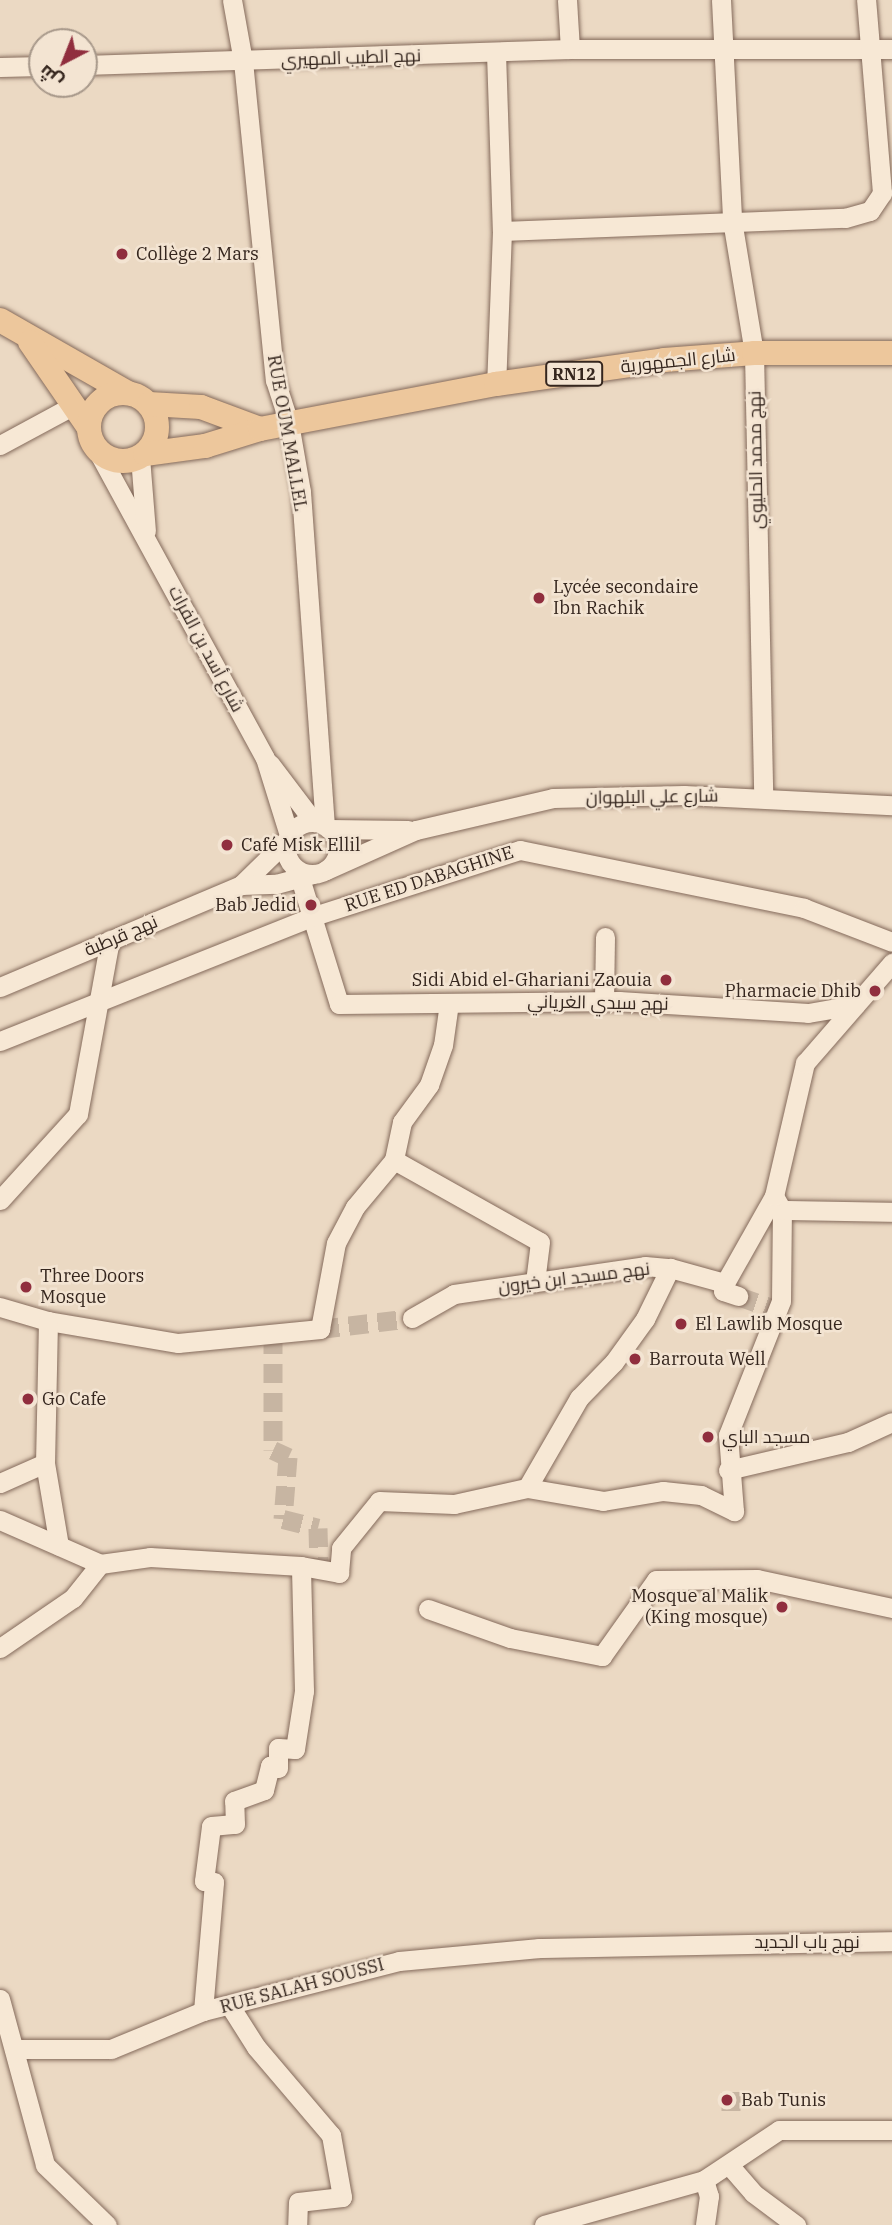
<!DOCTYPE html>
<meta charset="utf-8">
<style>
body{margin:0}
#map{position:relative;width:892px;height:2225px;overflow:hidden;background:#ebd9c3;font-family:"IBM Plex Serif",Cairo,serif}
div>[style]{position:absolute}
.minor-tunnel>*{height:19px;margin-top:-9.5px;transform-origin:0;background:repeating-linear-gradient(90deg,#c7b5a2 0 19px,transparent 0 29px)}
.roads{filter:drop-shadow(0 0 2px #846a5b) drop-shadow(0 0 2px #846a5b)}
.minor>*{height:19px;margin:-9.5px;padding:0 9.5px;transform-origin:9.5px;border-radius:9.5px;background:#f7e8d5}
.minor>.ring{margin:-9.5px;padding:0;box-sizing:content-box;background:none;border:19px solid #f7e8d5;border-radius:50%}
.major>*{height:24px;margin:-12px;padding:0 12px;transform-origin:12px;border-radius:12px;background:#edc79c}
.major>.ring{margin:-12px;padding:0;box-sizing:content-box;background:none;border:24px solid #edc79c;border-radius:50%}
.dots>*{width:19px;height:19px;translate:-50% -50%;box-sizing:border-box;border:4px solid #f3e4d2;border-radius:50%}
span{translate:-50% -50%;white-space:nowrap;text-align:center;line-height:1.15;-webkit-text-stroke:5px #f3e4d2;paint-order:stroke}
.shield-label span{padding:2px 5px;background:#f3e4d2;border:2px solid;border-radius:5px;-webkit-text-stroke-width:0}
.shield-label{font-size:16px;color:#35261e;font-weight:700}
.street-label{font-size:18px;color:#35261e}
.poi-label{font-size:18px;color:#35261e}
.left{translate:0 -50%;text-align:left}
.right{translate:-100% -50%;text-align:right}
.north{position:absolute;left:28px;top:28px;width:70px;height:70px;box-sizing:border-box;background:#f3e4d2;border:2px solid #a7988a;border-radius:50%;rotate:222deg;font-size:19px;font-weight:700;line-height:28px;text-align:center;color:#35261e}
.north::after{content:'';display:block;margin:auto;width:24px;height:32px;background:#902e3e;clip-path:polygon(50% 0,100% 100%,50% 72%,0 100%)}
</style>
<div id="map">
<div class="minor-tunnel">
<div style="left:738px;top:1296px;width:42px;rotate:19.3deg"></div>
<div style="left:320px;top:1329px;width:93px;rotate:-6.8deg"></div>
<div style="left:273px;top:1334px;width:116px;rotate:90deg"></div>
<div style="left:273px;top:1450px;width:17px;rotate:25deg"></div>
<div style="left:288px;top:1457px;width:62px;rotate:94.6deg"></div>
<div style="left:283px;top:1519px;width:36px;rotate:14deg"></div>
<div style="left:318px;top:1528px;width:41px;rotate:88.6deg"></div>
<div style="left:731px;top:2111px;width:21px;rotate:-90deg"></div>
</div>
<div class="roads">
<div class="minor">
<div style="left:232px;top:0;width:62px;rotate:79.8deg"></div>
<div style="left:243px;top:61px;width:321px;rotate:84.3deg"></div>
<div style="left:275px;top:380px;width:45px;rotate:72deg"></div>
<div style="left:289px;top:423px;width:70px;rotate:80.1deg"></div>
<div style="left:301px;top:492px;width:335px;rotate:85.9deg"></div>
<div style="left:721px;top:0;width:220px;rotate:87.1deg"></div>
<div style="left:732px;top:220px;width:135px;rotate:80.6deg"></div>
<div style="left:754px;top:353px;width:444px;rotate:88.8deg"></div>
<div style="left:570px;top:49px;width:322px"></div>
<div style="left:496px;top:53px;width:178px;rotate:88.1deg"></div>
<div style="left:502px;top:231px;width:153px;rotate:92.2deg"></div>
<div style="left:84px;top:65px;width:486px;rotate:-1.9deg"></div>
<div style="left:570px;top:49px;width:49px;rotate:-93.5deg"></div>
<div style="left:0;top:67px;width:42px;rotate:-1.4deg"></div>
<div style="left:502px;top:231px;width:343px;rotate:-2.2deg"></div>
<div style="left:845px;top:218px;width:26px;rotate:-16deg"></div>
<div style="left:870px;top:211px;width:22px;rotate:-56deg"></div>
<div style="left:882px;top:193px;width:194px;rotate:-94.7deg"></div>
<div style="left:0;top:445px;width:84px;rotate:-28.4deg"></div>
<div style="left:97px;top:450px;width:351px;rotate:61.4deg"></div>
<div style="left:265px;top:758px;width:81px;rotate:72.7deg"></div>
<div style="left:140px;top:457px;width:74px;rotate:85.4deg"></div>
<div style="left:270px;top:764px;width:73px;rotate:52.8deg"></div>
<div class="ring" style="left:286px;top:822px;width:33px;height:33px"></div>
<div style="left:329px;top:829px;width:79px;rotate:0.7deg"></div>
<div style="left:326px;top:870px;width:98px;rotate:-24deg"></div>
<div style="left:416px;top:830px;width:141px;rotate:-13.1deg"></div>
<div style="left:553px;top:798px;width:131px;rotate:-1.3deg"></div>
<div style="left:684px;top:795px;width:208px;rotate:2.8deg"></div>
<div style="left:300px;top:878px;width:132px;rotate:72.8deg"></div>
<div style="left:339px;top:1004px;width:280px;rotate:-0.6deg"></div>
<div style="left:619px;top:1001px;width:189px;rotate:3.6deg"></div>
<div style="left:808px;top:1013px;width:48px;rotate:-9.7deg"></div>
<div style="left:241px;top:885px;width:63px;rotate:-44.4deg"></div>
<div style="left:0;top:987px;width:262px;rotate:-22.9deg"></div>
<div style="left:241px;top:885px;width:35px;rotate:-2deg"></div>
<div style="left:276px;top:884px;width:38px;rotate:-15deg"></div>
<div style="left:604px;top:1001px;width:64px;rotate:-89.1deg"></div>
<div style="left:449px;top:1003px;width:42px;rotate:98.1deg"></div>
<div style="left:443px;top:1045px;width:42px;rotate:109.3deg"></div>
<div style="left:429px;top:1085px;width:46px;rotate:126.1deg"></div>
<div style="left:402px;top:1122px;width:39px;rotate:102deg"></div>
<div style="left:394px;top:1160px;width:167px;rotate:29.3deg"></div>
<div style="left:540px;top:1242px;width:40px;rotate:97.1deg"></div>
<div style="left:0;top:1041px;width:338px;rotate:-21.7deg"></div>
<div style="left:314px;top:916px;width:216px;rotate:-17.8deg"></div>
<div style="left:520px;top:850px;width:290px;rotate:11.5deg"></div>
<div style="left:804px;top:908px;width:94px;rotate:21.1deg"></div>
<div style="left:0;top:1200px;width:116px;rotate:-47.8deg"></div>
<div style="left:78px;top:1114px;width:177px;rotate:-79.6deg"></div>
<div style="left:782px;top:1210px;width:110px;rotate:1deg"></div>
<div style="left:725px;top:1283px;width:8px;rotate:104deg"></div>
<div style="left:723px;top:1291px;width:16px;rotate:18deg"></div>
<div style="left:0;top:1307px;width:50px;rotate:16.3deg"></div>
<div style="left:48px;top:1321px;width:132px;rotate:9.6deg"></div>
<div style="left:178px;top:1343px;width:143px;rotate:-5.6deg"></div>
<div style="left:320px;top:1329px;width:87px;rotate:-79.5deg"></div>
<div style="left:336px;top:1243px;width:41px;rotate:-62.2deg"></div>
<div style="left:355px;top:1207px;width:61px;rotate:-50.3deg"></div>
<div style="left:412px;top:1318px;width:48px;rotate:-29.7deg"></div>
<div style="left:454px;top:1294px;width:193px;rotate:-8.3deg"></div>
<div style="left:645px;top:1266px;width:25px;rotate:5deg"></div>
<div style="left:670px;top:1268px;width:57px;rotate:15.3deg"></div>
<div style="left:725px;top:1283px;width:100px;rotate:-60.6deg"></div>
<div style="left:48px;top:1321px;width:142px;rotate:91.2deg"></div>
<div style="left:45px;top:1463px;width:84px;rotate:80.4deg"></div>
<div style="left:728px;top:1470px;width:123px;rotate:-13.1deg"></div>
<div style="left:848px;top:1442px;width:48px;rotate:-24.4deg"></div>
<div style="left:0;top:1483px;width:49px;rotate:-24deg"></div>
<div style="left:527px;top:1488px;width:104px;rotate:-60deg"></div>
<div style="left:579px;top:1398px;width:50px;rotate:-45.8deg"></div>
<div style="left:614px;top:1362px;width:53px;rotate:-54.2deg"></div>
<div style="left:645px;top:1319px;width:57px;rotate:-63.9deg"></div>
<div style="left:734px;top:1511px;width:76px;rotate:-94.5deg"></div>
<div style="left:728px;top:1435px;width:144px;rotate:-68.4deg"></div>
<div style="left:781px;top:1301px;width:91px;rotate:-89.4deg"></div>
<div style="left:782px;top:1210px;width:16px;rotate:-120deg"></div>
<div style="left:774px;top:1196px;width:137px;rotate:-76.9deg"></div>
<div style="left:805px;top:1063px;width:133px;rotate:-49deg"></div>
<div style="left:0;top:1520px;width:109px;rotate:23.7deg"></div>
<div style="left:100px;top:1564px;width:50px;rotate:-8deg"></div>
<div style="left:150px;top:1557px;width:151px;rotate:3.4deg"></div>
<div style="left:428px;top:1609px;width:87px;rotate:19.5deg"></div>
<div style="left:510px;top:1638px;width:94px;rotate:11.1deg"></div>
<div style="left:602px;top:1656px;width:93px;rotate:-54.6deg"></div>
<div style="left:656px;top:1580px;width:101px;rotate:-0.6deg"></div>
<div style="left:757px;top:1579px;width:138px;rotate:12.1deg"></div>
<div style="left:0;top:1648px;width:88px;rotate:-34.4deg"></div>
<div style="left:73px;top:1598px;width:43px;rotate:-51.5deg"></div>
<div style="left:0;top:1999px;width:172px;rotate:74.8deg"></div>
<div style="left:45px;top:2165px;width:86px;rotate:44.1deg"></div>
<div style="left:230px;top:2006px;width:49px;rotate:57.6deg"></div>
<div style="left:256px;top:2047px;width:116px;rotate:49.6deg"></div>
<div style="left:331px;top:2135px;width:63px;rotate:79.9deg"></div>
<div style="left:342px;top:2197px;width:44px;rotate:173.5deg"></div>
<div style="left:298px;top:2202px;width:23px;rotate:92deg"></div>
<div style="left:203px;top:2011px;width:129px;rotate:-85.1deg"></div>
<div style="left:214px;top:1882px;width:10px;rotate:-174deg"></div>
<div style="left:204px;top:1881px;width:55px;rotate:-82.7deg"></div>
<div style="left:211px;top:1826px;width:24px;rotate:-5deg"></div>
<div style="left:235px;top:1824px;width:23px;rotate:-92deg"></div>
<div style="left:234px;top:1801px;width:32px;rotate:-20deg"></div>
<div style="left:264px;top:1790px;width:25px;rotate:-76deg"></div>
<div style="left:270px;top:1766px;width:8px;rotate:14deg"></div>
<div style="left:278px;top:1768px;width:20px;rotate:-90deg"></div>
<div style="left:278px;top:1748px;width:17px;rotate:3deg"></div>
<div style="left:295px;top:1749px;width:59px;rotate:-81.2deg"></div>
<div style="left:304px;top:1691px;width:125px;rotate:-91.4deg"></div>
<div style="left:301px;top:1566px;width:39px;rotate:10deg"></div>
<div style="left:339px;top:1573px;width:25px;rotate:-85deg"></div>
<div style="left:341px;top:1548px;width:60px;rotate:-51deg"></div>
<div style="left:379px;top:1501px;width:75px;rotate:2.3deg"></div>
<div style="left:454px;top:1504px;width:75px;rotate:-12.4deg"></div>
<div style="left:527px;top:1488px;width:77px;rotate:9.7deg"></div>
<div style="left:603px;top:1501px;width:61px;rotate:-9.5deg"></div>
<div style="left:663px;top:1491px;width:38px;rotate:6deg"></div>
<div style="left:701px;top:1495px;width:37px;rotate:26deg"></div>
<div style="left:14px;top:2049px;width:97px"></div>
<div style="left:111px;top:2049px;width:100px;rotate:-22.4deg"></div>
<div style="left:203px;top:2011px;width:202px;rotate:-14.3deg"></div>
<div style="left:399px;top:1961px;width:141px;rotate:-5.3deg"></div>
<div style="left:539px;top:1948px;width:353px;rotate:-1.1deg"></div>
<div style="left:729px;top:2165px;width:37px;rotate:49deg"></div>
<div style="left:753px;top:2193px;width:54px;rotate:36.7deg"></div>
<div style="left:704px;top:2180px;width:17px;rotate:73deg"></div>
<div style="left:709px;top:2196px;width:29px;rotate:98deg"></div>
<div style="left:544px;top:2225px;width:166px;rotate:-15.7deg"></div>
<div style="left:704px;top:2180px;width:90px;rotate:-33.7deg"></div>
<div style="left:779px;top:2130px;width:113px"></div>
</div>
<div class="major">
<div style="left:0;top:320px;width:147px;rotate:29.7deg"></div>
<div style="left:30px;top:342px;width:104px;rotate:55.5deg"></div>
<div class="ring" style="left:89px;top:393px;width:44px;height:44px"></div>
<div style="left:149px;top:404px;width:52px;rotate:3.3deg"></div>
<div style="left:201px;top:407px;width:63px;rotate:20.4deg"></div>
<div style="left:145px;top:454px;width:61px;rotate:-7.6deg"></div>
<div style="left:205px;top:446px;width:58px;rotate:-17.2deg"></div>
<div style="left:260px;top:429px;width:240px;rotate:-10.8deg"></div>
<div style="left:496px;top:384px;width:170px;rotate:-8.1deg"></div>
<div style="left:664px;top:360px;width:90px;rotate:-4.4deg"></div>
<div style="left:754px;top:353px;width:138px"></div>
</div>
</div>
<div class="dots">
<div style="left:122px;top:254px;background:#902e3e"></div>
<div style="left:539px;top:598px;background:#902e3e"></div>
<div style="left:227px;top:845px;background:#902e3e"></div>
<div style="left:311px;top:905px;background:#902e3e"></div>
<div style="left:666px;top:980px;background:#902e3e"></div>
<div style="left:875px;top:991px;background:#902e3e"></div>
<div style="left:26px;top:1287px;background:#902e3e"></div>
<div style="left:681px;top:1324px;background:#902e3e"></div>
<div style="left:635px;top:1359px;background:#902e3e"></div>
<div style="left:28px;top:1399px;background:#902e3e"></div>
<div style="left:708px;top:1437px;background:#902e3e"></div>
<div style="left:782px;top:1607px;background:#902e3e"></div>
<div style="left:727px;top:2100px;background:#902e3e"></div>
</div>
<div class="shield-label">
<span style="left:574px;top:374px">RN12</span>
</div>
<div class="street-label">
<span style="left:351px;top:58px;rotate:-2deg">نهج الطيب المهيري</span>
<span style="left:678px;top:361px;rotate:-6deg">شارع الجمهورية</span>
<span style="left:287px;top:433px;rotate:80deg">RUE OUM MALLEL</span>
<span style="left:756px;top:460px;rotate:-91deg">نهج محمد الحليوي</span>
<span style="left:206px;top:649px;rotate:62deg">شارع أسد بن الفرات</span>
<span style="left:652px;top:797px;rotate:-1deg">شارع علي البلهوان</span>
<span style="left:429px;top:879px;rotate:-18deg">RUE ED DABAGHINE</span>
<span style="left:121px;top:936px;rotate:-23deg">نهج قرطبة</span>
<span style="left:598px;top:1003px;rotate:1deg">نهج سيدي الغرياني</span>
<span style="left:574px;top:1278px;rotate:-7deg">نهج مسجد ابن خيرون</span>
<span style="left:807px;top:1942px">نهج باب الجديد</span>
<span style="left:302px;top:1986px;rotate:-15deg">RUE SALAH SOUSSI</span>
</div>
<div class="poi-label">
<span class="left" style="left:136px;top:254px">Collège 2 Mars</span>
<span class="left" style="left:553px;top:598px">Lycée secondaire<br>Ibn Rachik</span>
<span class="left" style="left:241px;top:845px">Café Misk Ellil</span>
<span class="right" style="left:297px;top:905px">Bab Jedid</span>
<span class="right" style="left:652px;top:980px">Sidi Abid el-Ghariani Zaouia</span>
<span class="right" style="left:861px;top:991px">Pharmacie Dhib</span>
<span class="left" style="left:40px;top:1287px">Three Doors<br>Mosque</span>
<span class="left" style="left:695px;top:1324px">El Lawlib Mosque</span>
<span class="left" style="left:649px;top:1359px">Barrouta Well</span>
<span class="left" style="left:42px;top:1399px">Go Cafe</span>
<span class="left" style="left:722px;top:1437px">مسجد الباي</span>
<span class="right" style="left:768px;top:1607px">Mosque al Malik<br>(King mosque)</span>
<span class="left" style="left:741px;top:2100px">Bab Tunis</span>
</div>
<div class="north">ش</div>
</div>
